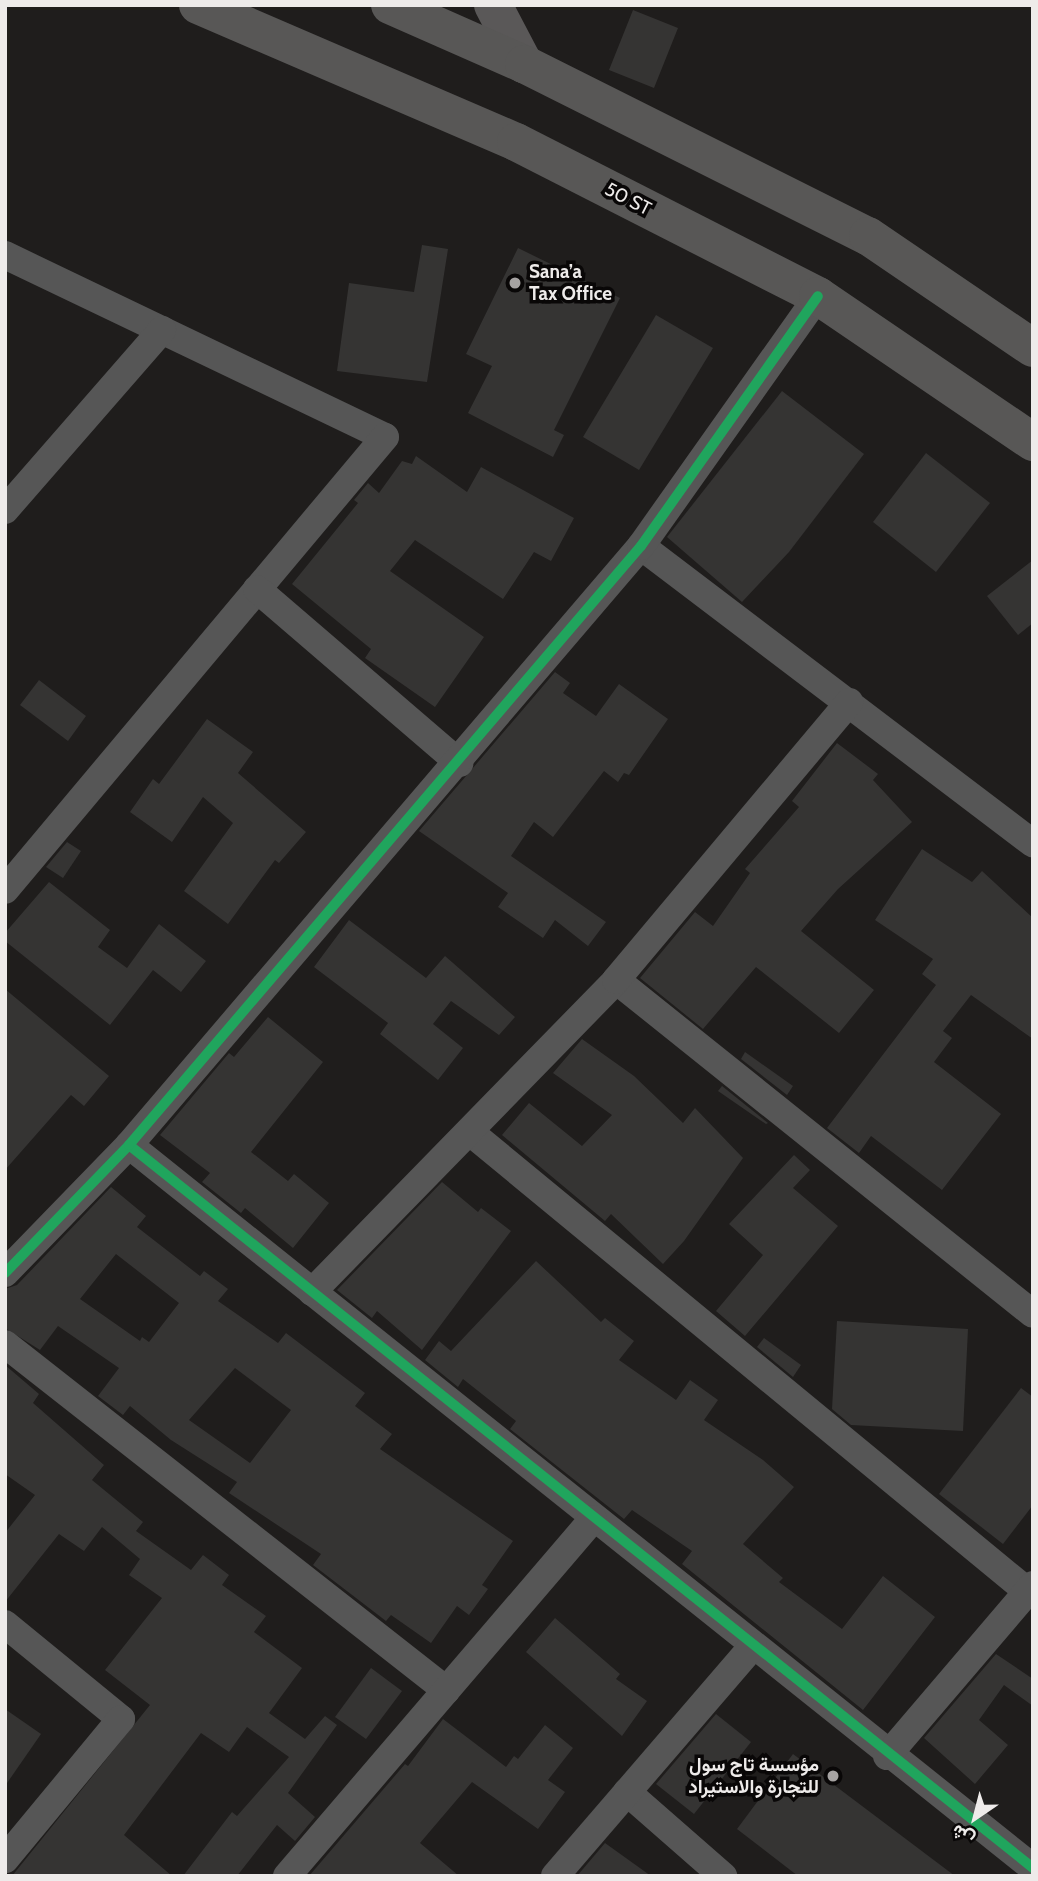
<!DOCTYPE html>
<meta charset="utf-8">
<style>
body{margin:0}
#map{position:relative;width:1038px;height:1881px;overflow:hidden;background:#1f1d1c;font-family:Cabin,Vazirmatn,sans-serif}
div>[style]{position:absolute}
.building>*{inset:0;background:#353433}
.street>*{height:28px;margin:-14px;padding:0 14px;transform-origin:14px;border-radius:14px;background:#565656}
.secondary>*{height:38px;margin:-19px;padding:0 19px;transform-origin:19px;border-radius:19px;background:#5a5858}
.primary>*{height:38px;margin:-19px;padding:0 19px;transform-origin:19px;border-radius:19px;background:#585756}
.cycleway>*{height:10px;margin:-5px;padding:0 5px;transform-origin:5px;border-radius:5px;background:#20a55d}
.dots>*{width:19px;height:19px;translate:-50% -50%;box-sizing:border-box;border:4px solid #090707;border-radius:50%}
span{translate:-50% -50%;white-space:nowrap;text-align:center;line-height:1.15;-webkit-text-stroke:7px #090707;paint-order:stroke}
.street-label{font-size:19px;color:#eeebea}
.poi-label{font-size:19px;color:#eeebea;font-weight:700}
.left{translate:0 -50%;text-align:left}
.right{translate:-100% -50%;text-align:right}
.frame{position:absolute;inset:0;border:7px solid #eeebea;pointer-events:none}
.north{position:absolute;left:940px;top:1783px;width:70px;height:70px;-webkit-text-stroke:5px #090707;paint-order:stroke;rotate:215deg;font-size:19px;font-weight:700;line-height:28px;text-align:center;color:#eeebea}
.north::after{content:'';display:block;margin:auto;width:24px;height:32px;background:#eeebea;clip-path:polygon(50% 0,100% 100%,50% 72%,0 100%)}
</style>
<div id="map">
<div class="building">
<div style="clip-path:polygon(633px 10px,678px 28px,654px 88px,609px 70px)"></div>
<div style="clip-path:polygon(422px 245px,448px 249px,427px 382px,337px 371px,349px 283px,414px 292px)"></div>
<div style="clip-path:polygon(518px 248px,620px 298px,554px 430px,564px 435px,553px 457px,468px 413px,492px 366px,466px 354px)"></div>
<div style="clip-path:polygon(656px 315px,713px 348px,639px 470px,583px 437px)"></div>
<div style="clip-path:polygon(782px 391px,864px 454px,789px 552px,742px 602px,667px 537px)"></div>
<div style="clip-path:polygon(926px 453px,990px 503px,936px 572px,873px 522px)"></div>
<div style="clip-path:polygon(416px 456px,467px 492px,481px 467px,574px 518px,551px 561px,534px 552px,503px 599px,415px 540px,390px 571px,484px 637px,435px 707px,365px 658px,371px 649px,292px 584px,358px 503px,354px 500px,368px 483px,379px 493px,402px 461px,412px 464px)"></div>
<div style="clip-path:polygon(1033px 560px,1033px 623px,1018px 635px,987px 596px)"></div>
<div style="clip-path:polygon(555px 672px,570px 683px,563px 693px,596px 716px,619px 684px,668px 719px,629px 775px,624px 773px,618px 782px,604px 771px,553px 837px,534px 822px,511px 856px,606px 922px,588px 946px,555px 920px,543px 938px,498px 907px,508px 893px,419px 831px)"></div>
<div style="clip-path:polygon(39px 680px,86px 716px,68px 741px,20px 705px)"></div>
<div style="clip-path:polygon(207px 719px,253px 752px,238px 773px,306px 832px,279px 863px,275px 860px,228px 924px,184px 891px,233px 823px,203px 797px,172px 842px,130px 812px,153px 779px,159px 784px)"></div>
<div style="clip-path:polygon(837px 743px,878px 774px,873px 780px,912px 822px,838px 889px,801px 931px,874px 990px,839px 1033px,756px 967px,703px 1029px,640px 978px,695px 912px,713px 926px,750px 873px,745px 869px,799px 807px,792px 801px)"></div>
<div style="clip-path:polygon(67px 842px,81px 851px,63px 878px,46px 867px)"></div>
<div style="clip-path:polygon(922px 849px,972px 882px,982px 871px,1033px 918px,1033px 1039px,971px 995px,943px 1031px,952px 1038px,934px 1062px,1001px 1114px,942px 1190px,871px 1136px,859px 1153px,827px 1128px,936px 985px,922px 974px,933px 959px,875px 920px)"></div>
<div style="clip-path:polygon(49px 882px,110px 930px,98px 947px,127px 968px,159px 924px,206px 961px,181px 992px,153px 970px,110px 1025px,5px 941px,5px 933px)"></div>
<div style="clip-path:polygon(349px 920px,426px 978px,445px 956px,515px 1017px,499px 1035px,451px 1001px,433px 1024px,463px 1048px,438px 1080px,380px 1034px,388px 1023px,314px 967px)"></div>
<div style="clip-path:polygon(5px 989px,109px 1076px,84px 1106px,71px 1095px,5px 1170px)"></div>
<div style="clip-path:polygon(268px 1017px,323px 1062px,251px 1152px,288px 1181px,294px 1174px,329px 1203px,293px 1248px,245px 1208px,241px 1213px,202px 1182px,210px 1173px,160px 1135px,229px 1053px,234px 1057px)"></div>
<div style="clip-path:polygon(582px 1039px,634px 1076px,683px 1123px,695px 1108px,743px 1158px,684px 1241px,663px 1264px,611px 1214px,605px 1221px,502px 1135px,529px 1103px,582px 1146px,612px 1115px,553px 1073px)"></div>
<div style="clip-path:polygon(745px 1052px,793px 1086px,787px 1095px,741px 1059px)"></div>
<div style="clip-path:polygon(722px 1086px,768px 1123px,766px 1124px,718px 1091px)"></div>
<div style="clip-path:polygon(794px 1155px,810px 1170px,793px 1188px,838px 1226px,745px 1336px,716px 1311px,763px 1255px,729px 1224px)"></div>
<div style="clip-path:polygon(442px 1182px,478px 1212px,481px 1208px,511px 1231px,422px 1350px,377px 1311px,372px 1318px,337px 1290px)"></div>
<div style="clip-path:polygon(evenodd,111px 1187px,146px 1216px,137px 1227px,200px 1276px,204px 1271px,228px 1289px,218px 1301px,278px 1343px,286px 1333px,365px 1393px,355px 1406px,392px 1434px,380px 1449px,513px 1541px,482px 1585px,488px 1589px,469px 1615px,457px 1606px,431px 1643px,391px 1615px,386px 1621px,313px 1565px,321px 1554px,229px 1493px,237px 1482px,171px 1440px,130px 1406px,123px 1415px,98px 1396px,119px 1368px,58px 1326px,40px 1350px,5px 1328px,5px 1289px,17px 1285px,111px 1187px,116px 1254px,179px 1303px,149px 1342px,142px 1337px,140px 1341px,80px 1299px,116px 1254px,111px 1187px,235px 1368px,291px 1410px,250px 1463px,189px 1420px,235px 1368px)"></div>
<div style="clip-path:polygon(536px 1261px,601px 1322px,605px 1318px,634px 1341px,619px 1360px,676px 1400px,690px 1380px,718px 1400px,704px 1420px,763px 1460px,794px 1487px,743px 1544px,783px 1578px,779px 1582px,842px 1629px,883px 1576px,935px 1617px,863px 1710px,682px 1564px,692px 1551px,632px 1510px,624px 1519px,510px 1429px,516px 1421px,463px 1379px,458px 1387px,425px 1360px,439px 1341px,451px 1351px)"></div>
<div style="clip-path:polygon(837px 1321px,968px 1329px,963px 1431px,851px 1425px,832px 1409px)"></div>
<div style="clip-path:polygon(764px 1338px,801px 1365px,793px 1377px,757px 1347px)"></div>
<div style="clip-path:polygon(5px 1365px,39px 1394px,33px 1403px,104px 1465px,92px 1480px,143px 1522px,136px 1531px,191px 1570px,203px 1555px,229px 1575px,222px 1585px,266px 1616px,254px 1632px,302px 1668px,269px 1713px,305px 1739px,325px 1716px,337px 1725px,288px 1793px,315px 1817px,295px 1841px,277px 1825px,237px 1876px,183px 1876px,232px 1812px,237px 1816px,289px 1757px,247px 1727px,229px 1752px,201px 1733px,124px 1835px,172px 1876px,12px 1876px,150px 1705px,105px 1670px,162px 1598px,129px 1575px,140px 1559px,102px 1527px,84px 1551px,59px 1534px,5px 1602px,5px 1533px,35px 1495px,5px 1474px)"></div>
<div style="clip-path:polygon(1021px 1388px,1033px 1397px,1033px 1505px,1003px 1544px,939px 1494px)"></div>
<div style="clip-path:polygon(555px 1618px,620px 1674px,616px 1679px,647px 1701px,622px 1736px,526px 1652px)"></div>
<div style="clip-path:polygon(996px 1654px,1033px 1679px,1033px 1706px,1004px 1685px,979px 1720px,1008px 1745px,975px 1784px,924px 1738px)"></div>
<div style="clip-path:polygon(371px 1668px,402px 1691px,366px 1739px,335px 1717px)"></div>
<div style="clip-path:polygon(5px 1709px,41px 1734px,5px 1786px)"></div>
<div style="clip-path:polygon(716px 1714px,751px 1742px,694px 1814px,656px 1784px)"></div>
<div style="clip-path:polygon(443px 1719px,506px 1767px,514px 1756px,518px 1759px,545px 1725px,573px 1748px,548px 1780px,565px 1792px,538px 1829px,472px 1782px,420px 1843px,459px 1876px,309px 1876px,405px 1764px,408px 1766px)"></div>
<div style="clip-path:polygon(793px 1754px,955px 1876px,798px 1876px,737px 1829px)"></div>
<div style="clip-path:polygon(605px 1843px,651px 1876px,577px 1876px)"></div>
</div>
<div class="street">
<div style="left:5px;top:255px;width:421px;rotate:25.6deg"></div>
<div style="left:385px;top:437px;width:591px;rotate:129.99deg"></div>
<div style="left:5px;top:510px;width:239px;rotate:-48.9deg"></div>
<div style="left:641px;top:546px;width:492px;rotate:37.2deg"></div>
<div style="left:257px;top:589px;width:267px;rotate:40.7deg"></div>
<div style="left:616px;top:980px;width:534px;rotate:38.69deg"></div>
<div style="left:470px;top:1132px;width:722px;rotate:39.49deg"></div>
<div style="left:129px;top:1145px;width:1158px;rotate:38.65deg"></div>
<div style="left:5px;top:1273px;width:178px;rotate:-45.9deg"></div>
<div style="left:129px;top:1145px;width:788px;rotate:-49.48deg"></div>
<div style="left:641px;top:546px;width:306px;rotate:-54.7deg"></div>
<div style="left:312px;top:1292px;width:436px;rotate:-45.7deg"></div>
<div style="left:616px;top:980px;width:363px;rotate:-50deg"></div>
<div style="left:5px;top:1344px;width:561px;rotate:38.12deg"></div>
<div style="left:5px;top:1624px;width:150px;rotate:39.3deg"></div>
<div style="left:121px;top:1719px;width:182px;rotate:129.6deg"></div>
<div style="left:887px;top:1756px;width:225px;rotate:-49.5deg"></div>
<div style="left:627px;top:1792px;width:128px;rotate:41.2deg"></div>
<div style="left:287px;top:1876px;width:470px;rotate:-49.4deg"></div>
<div style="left:555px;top:1876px;width:303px;rotate:-49.3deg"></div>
</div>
<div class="secondary">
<div style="left:493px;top:5px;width:67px;rotate:62.3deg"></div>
</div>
<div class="primary">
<div style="left:198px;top:5px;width:346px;rotate:23.3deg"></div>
<div style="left:516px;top:142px;width:339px;rotate:27deg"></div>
<div style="left:818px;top:296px;width:260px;rotate:34.2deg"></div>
<div style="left:390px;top:5px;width:146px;rotate:23.8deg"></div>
<div style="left:524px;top:64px;width:385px;rotate:26.6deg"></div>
<div style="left:868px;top:236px;width:199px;rotate:34.2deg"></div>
</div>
<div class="cycleway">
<div style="left:129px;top:1145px;width:1158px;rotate:38.65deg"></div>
<div style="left:5px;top:1273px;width:178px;rotate:-45.9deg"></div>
<div style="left:129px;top:1145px;width:788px;rotate:-49.48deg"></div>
<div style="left:641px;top:546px;width:306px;rotate:-54.7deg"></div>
</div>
<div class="dots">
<div style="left:515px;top:283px;background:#a6a3a2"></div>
<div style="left:833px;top:1776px;background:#a6a3a2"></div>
</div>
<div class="street-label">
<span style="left:628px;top:199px;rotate:27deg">50 ST</span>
</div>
<div class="poi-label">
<span class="left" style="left:529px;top:283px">Sana’a<br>Tax Office</span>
<span class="right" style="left:819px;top:1776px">مؤسسة تاج سول<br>للتجارة والاستيراد</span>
</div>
<div class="frame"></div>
<div class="north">ش</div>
</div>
